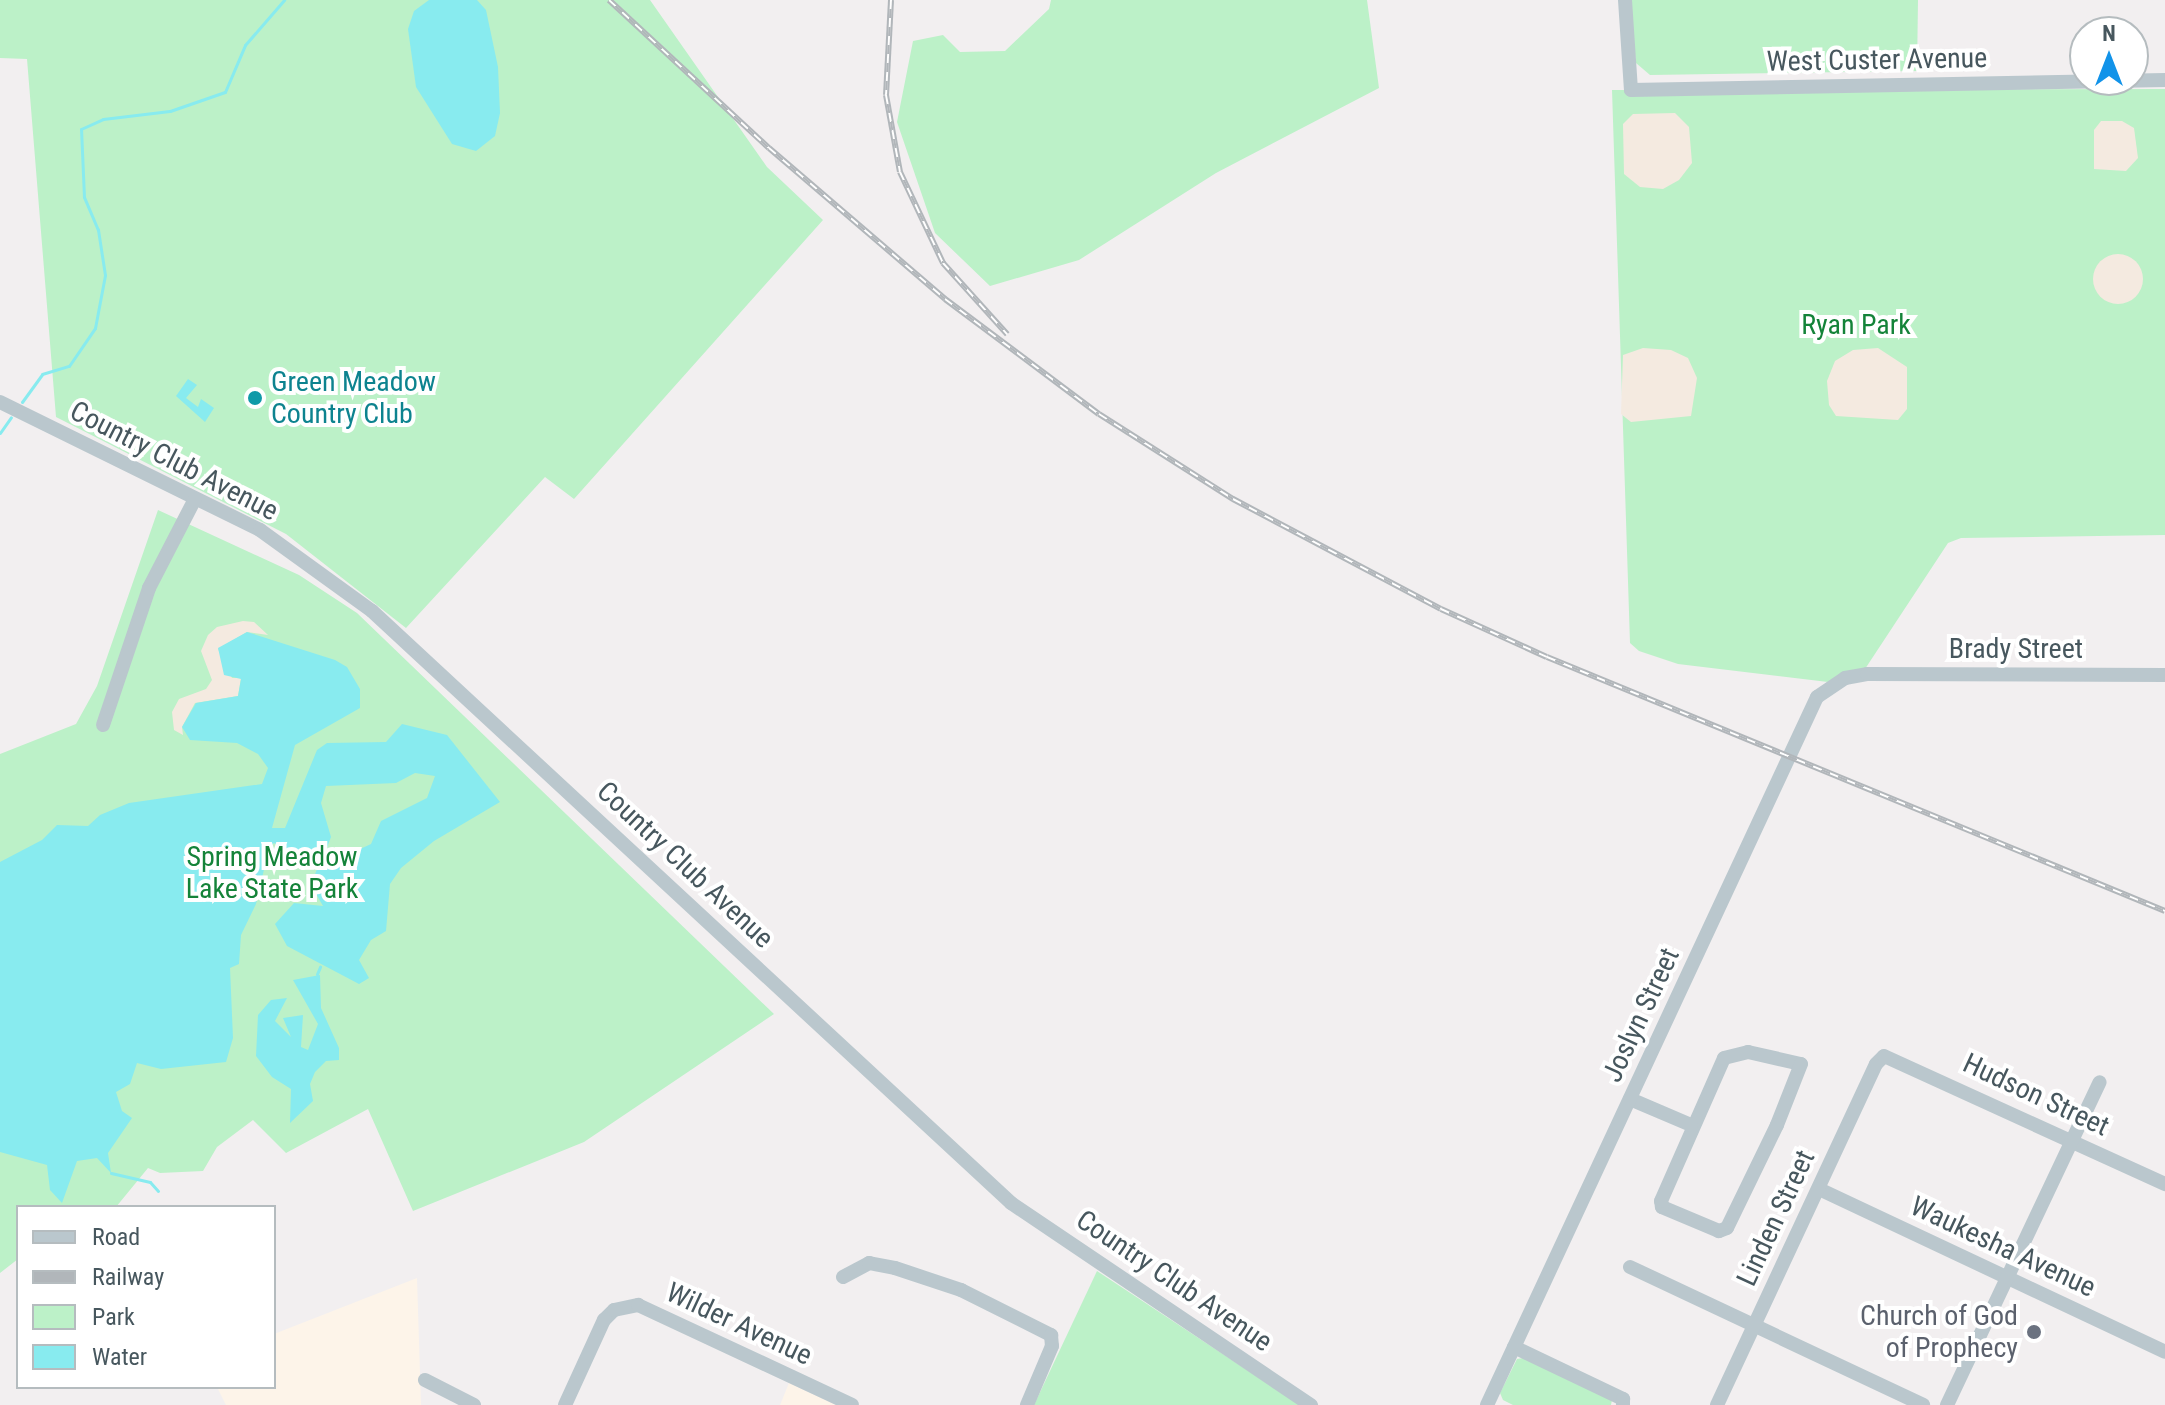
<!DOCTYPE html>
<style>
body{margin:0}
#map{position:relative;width:2165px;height:1405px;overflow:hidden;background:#f2eff0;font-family:"Roboto Condensed",sans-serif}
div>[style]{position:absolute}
.commercial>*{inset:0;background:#fdf4e9}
.green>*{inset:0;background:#bcf1c8}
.sand>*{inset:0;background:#f4eae0}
.round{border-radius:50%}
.water>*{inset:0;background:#88ebef}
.stream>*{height:3px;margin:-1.5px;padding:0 1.5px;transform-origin:1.5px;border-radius:1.5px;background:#88ebef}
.minor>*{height:14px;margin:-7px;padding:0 7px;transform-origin:7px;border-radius:7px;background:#bac7cd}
.rail>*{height:6px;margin-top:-3px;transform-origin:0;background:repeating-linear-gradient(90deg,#fff 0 9px,#b1b6ba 0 18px);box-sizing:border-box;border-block:2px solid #b1b6ba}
.dots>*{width:22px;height:22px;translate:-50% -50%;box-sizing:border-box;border:4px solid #fff;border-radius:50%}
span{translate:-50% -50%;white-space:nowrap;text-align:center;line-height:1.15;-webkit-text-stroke:8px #fff;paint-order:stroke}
.street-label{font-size:28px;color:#47575e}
.park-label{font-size:28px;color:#148339}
.culture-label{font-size:28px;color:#0d838f}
.left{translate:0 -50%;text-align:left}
.worship-label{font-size:28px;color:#5b616d}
.right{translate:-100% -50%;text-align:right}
.legend{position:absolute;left:16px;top:1205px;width:260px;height:184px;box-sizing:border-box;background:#fff;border:2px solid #b5bcbf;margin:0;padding:10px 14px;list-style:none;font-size:24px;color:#47575e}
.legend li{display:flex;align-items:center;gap:16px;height:40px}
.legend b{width:40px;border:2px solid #b5bcbf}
.north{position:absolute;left:2069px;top:16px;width:80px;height:80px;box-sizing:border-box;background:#fff;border:2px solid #b5bcbf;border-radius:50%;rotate:0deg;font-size:22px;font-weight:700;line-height:32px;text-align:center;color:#47575e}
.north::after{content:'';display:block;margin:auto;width:28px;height:36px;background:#1293e9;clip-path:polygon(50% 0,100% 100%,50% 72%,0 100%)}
</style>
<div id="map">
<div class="commercial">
<div style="clip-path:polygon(417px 1278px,421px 1405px,226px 1405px,217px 1387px,274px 1387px,274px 1334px)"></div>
<div style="clip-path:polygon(789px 1383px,836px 1405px,780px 1405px)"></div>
</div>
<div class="green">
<div style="clip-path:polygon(0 0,650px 0,767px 167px,823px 220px,574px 499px,545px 477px,406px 628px,286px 534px,56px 417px,27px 59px,0 58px)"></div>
<div style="clip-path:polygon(1051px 0,1367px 0,1379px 88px,1216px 173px,1079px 260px,990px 286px,935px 233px,897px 122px,913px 41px,943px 35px,960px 52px,1005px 51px,1049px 9px)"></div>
<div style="clip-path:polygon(1629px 0,1918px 0,1917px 71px,1650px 75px,1636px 63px)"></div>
<div style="clip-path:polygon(2165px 89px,2165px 535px,1961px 538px,1948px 543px,1865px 669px,1828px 682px,1678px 664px,1639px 651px,1630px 643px,1612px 90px)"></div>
<div style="clip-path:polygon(158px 510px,299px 575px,357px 613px,774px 1014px,584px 1142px,413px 1211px,368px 1109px,286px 1153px,253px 1120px,217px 1147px,203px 1171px,160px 1173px,148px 1168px,116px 1207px,18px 1207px,18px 1259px,0 1273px,0 754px,76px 724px,97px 686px)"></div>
<div style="clip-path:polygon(1097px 1271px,1300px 1405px,1034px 1405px)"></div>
<div style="clip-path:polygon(1523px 1358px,1612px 1400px,1611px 1405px,1513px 1405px,1503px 1400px,1500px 1393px,1517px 1359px)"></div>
</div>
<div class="sand">
<div style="clip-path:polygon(1675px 113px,1689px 127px,1692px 163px,1679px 180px,1663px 189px,1640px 187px,1624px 174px,1623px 124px,1633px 114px)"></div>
<div style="clip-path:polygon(2101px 121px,2122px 121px,2134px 128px,2138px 158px,2126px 171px,2094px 169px,2094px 130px)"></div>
<div class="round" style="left:2093px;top:254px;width:50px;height:50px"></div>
<div style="clip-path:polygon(1643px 348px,1671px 350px,1688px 358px,1697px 378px,1691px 416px,1631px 422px,1621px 414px,1623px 355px)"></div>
<div style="clip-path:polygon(1878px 348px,1907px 367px,1907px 409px,1898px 420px,1836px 416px,1829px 405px,1827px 381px,1835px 361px,1853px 350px)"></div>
<div style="clip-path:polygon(243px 621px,254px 622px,268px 635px,247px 632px,218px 649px,232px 678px,241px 678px,238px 696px,195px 703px,182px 727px,183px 735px,174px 730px,172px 712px,179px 699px,206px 689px,212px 680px,201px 651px,208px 635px,217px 627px)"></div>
</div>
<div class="water">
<div style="clip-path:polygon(429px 0,477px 0,486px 10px,498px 67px,500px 113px,495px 136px,476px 151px,452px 144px,416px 87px,408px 29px,414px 11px)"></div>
<div style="clip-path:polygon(188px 379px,197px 385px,186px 398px,198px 407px,201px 399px,214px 408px,205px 422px,176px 396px)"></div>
<div style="clip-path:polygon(247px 632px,335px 660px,347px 667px,360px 689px,360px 708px,295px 745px,272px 828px,285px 828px,317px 750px,327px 743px,386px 742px,402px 724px,447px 735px,500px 802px,434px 841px,401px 868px,390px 884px,386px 931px,371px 940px,359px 960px,369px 978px,359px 984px,287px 946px,275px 924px,294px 903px,323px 906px,311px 885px,317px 869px,371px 844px,381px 821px,427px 798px,435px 776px,415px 773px,396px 783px,326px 786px,321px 803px,331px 837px,326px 850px,305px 860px,274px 843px,269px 848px,256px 904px,241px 935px,239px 964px,230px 968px,233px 1038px,226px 1062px,161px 1069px,137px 1063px,130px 1084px,116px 1092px,122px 1111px,132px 1118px,108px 1153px,111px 1173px,97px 1158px,77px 1161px,62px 1203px,50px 1190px,47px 1165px,0 1152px,0 862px,42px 840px,57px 825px,88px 826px,100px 815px,129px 803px,262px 784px,268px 768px,258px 754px,237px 743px,190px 740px,182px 727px,196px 703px,238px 696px,241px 679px,224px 675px,218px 648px)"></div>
<div style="clip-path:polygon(320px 975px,321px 1008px,339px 1048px,339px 1060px,326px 1061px,315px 1072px,310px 1084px,313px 1101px,290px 1123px,291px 1089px,272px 1077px,256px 1056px,258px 1015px,271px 1000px,287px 998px,275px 1021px,291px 1037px,283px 1018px,303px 1015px,301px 1047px,308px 1050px,318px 1024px,293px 980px)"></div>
</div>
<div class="stream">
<div style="left:22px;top:402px;width:34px;rotate:-54deg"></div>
<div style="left:42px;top:374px;width:28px;rotate:-17deg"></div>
<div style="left:69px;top:366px;width:46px;rotate:-55.6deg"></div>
<div style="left:95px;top:328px;width:54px;rotate:-79.3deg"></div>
<div style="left:105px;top:275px;width:46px;rotate:-98.8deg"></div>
<div style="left:98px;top:230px;width:36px;rotate:-113deg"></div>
<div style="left:84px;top:197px;width:68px;rotate:-92.5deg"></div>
<div style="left:81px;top:129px;width:24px;rotate:-24deg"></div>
<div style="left:103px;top:119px;width:67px;rotate:-6.8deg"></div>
<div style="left:170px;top:111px;width:58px;rotate:-19.1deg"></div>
<div style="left:225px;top:92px;width:51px;rotate:-66.9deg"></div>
<div style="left:245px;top:45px;width:60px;rotate:-49.1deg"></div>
<div style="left:0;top:433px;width:19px;rotate:-55deg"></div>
<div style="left:317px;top:974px;width:8px;rotate:-67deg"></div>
<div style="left:111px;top:1173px;width:40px;rotate:13deg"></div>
<div style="left:150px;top:1182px;width:12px;rotate:48deg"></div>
</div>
<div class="minor">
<div style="left:1625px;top:0;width:90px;rotate:86.2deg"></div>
<div style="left:1631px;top:90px;width:534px;rotate:-1.07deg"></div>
<div style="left:0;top:402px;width:290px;rotate:26.2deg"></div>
<div style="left:260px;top:530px;width:138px;rotate:35.9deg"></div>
<div style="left:372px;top:611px;width:871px;rotate:42.81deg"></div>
<div style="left:1011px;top:1203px;width:362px;rotate:34deg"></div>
<div style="left:103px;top:725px;width:145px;rotate:-71.4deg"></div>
<div style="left:149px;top:588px;width:100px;rotate:-62.7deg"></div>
<div style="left:1748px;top:1052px;width:54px;rotate:12.8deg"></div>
<div style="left:1801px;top:1064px;width:66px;rotate:111.5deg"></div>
<div style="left:1777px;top:1125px;width:114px;rotate:115.9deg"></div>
<div style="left:1727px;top:1228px;width:9px;rotate:159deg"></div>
<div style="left:1719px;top:1231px;width:62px;rotate:-157.2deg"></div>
<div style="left:1662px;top:1207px;width:6px;rotate:-99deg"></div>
<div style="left:1661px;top:1201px;width:156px;rotate:-66.2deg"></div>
<div style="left:1724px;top:1058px;width:25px;rotate:-14deg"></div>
<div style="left:1630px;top:1099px;width:66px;rotate:23.1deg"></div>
<div style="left:1819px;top:1189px;width:382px;rotate:25.2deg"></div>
<div style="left:1630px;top:1267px;width:324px;rotate:25.2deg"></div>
<div style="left:843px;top:1277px;width:30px;rotate:-28deg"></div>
<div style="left:869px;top:1263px;width:26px;rotate:11deg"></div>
<div style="left:895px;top:1268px;width:70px;rotate:18.4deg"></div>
<div style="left:961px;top:1290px;width:101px;rotate:26.6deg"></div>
<div style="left:1051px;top:1335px;width:11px;rotate:85deg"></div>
<div style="left:1052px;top:1346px;width:64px;rotate:113deg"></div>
<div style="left:1514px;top:1347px;width:121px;rotate:25.5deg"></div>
<div style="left:1623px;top:1399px;width:6px;rotate:90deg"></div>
<div style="left:425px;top:1380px;width:55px;rotate:27deg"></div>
<div style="left:565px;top:1405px;width:94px;rotate:-65.4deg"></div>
<div style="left:604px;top:1320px;width:14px;rotate:-45deg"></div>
<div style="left:614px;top:1310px;width:25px;rotate:-12deg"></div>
<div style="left:638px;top:1305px;width:236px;rotate:25deg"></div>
<div style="left:1487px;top:1405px;width:781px;rotate:-65.01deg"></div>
<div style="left:1817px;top:697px;width:34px;rotate:-34deg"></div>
<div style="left:1845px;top:678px;width:22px;rotate:-10deg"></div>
<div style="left:1867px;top:674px;width:298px;rotate:0.2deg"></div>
<div style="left:1717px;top:1405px;width:376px;rotate:-65deg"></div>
<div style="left:1876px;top:1064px;width:11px;rotate:-45deg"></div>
<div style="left:1884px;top:1056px;width:309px;rotate:24.5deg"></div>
<div style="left:1947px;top:1405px;width:357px;rotate:-64.7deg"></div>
</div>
<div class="rail">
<div style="left:609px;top:0;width:218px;rotate:42.8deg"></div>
<div style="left:769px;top:148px;width:232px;rotate:40.6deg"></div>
<div style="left:945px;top:299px;width:192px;rotate:36.8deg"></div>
<div style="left:1099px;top:414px;width:159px;rotate:32.4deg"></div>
<div style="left:1233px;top:499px;width:235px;rotate:27.9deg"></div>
<div style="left:1441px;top:609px;width:116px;rotate:24.4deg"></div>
<div style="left:1547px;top:657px;width:668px;rotate:22.34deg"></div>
<div style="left:891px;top:0;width:95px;rotate:93deg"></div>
<div style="left:886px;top:95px;width:78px;rotate:79.7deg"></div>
<div style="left:900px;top:172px;width:101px;rotate:64.7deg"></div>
<div style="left:943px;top:263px;width:96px;rotate:48deg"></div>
</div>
<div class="dots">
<div style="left:255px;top:398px;background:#0f9aa8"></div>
<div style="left:2034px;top:1332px;background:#6b7280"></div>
</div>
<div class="street-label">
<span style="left:1877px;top:60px;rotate:-1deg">West Custer Avenue</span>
<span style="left:174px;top:461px;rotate:27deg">Country Club Avenue</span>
<span style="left:2016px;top:649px">Brady Street</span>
<span style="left:685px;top:865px;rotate:43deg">Country Club Avenue</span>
<span style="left:1641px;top:1015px;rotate:-65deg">Joslyn Street</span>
<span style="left:2036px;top:1095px;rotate:25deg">Hudson Street</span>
<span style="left:1776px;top:1218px;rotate:-65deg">Linden Street</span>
<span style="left:2003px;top:1247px;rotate:25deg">Waukesha Avenue</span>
<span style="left:1174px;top:1281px;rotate:34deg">Country Club Avenue</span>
<span style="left:739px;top:1324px;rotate:25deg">Wilder Avenue</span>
</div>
<div class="park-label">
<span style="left:1856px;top:325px">Ryan Park</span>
<span style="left:272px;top:873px">Spring Meadow<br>Lake State Park</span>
</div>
<div class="culture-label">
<span class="left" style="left:271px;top:398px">Green Meadow<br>Country Club</span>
</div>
<div class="worship-label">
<span class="right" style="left:2018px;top:1332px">Church of God<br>of Prophecy</span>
</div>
<ul class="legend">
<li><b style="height:10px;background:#bac7cd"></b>Road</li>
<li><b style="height:10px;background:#b1b6ba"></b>Railway</li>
<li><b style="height:22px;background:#bcf1c8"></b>Park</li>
<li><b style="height:22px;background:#88ebef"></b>Water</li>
</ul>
<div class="north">N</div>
</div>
